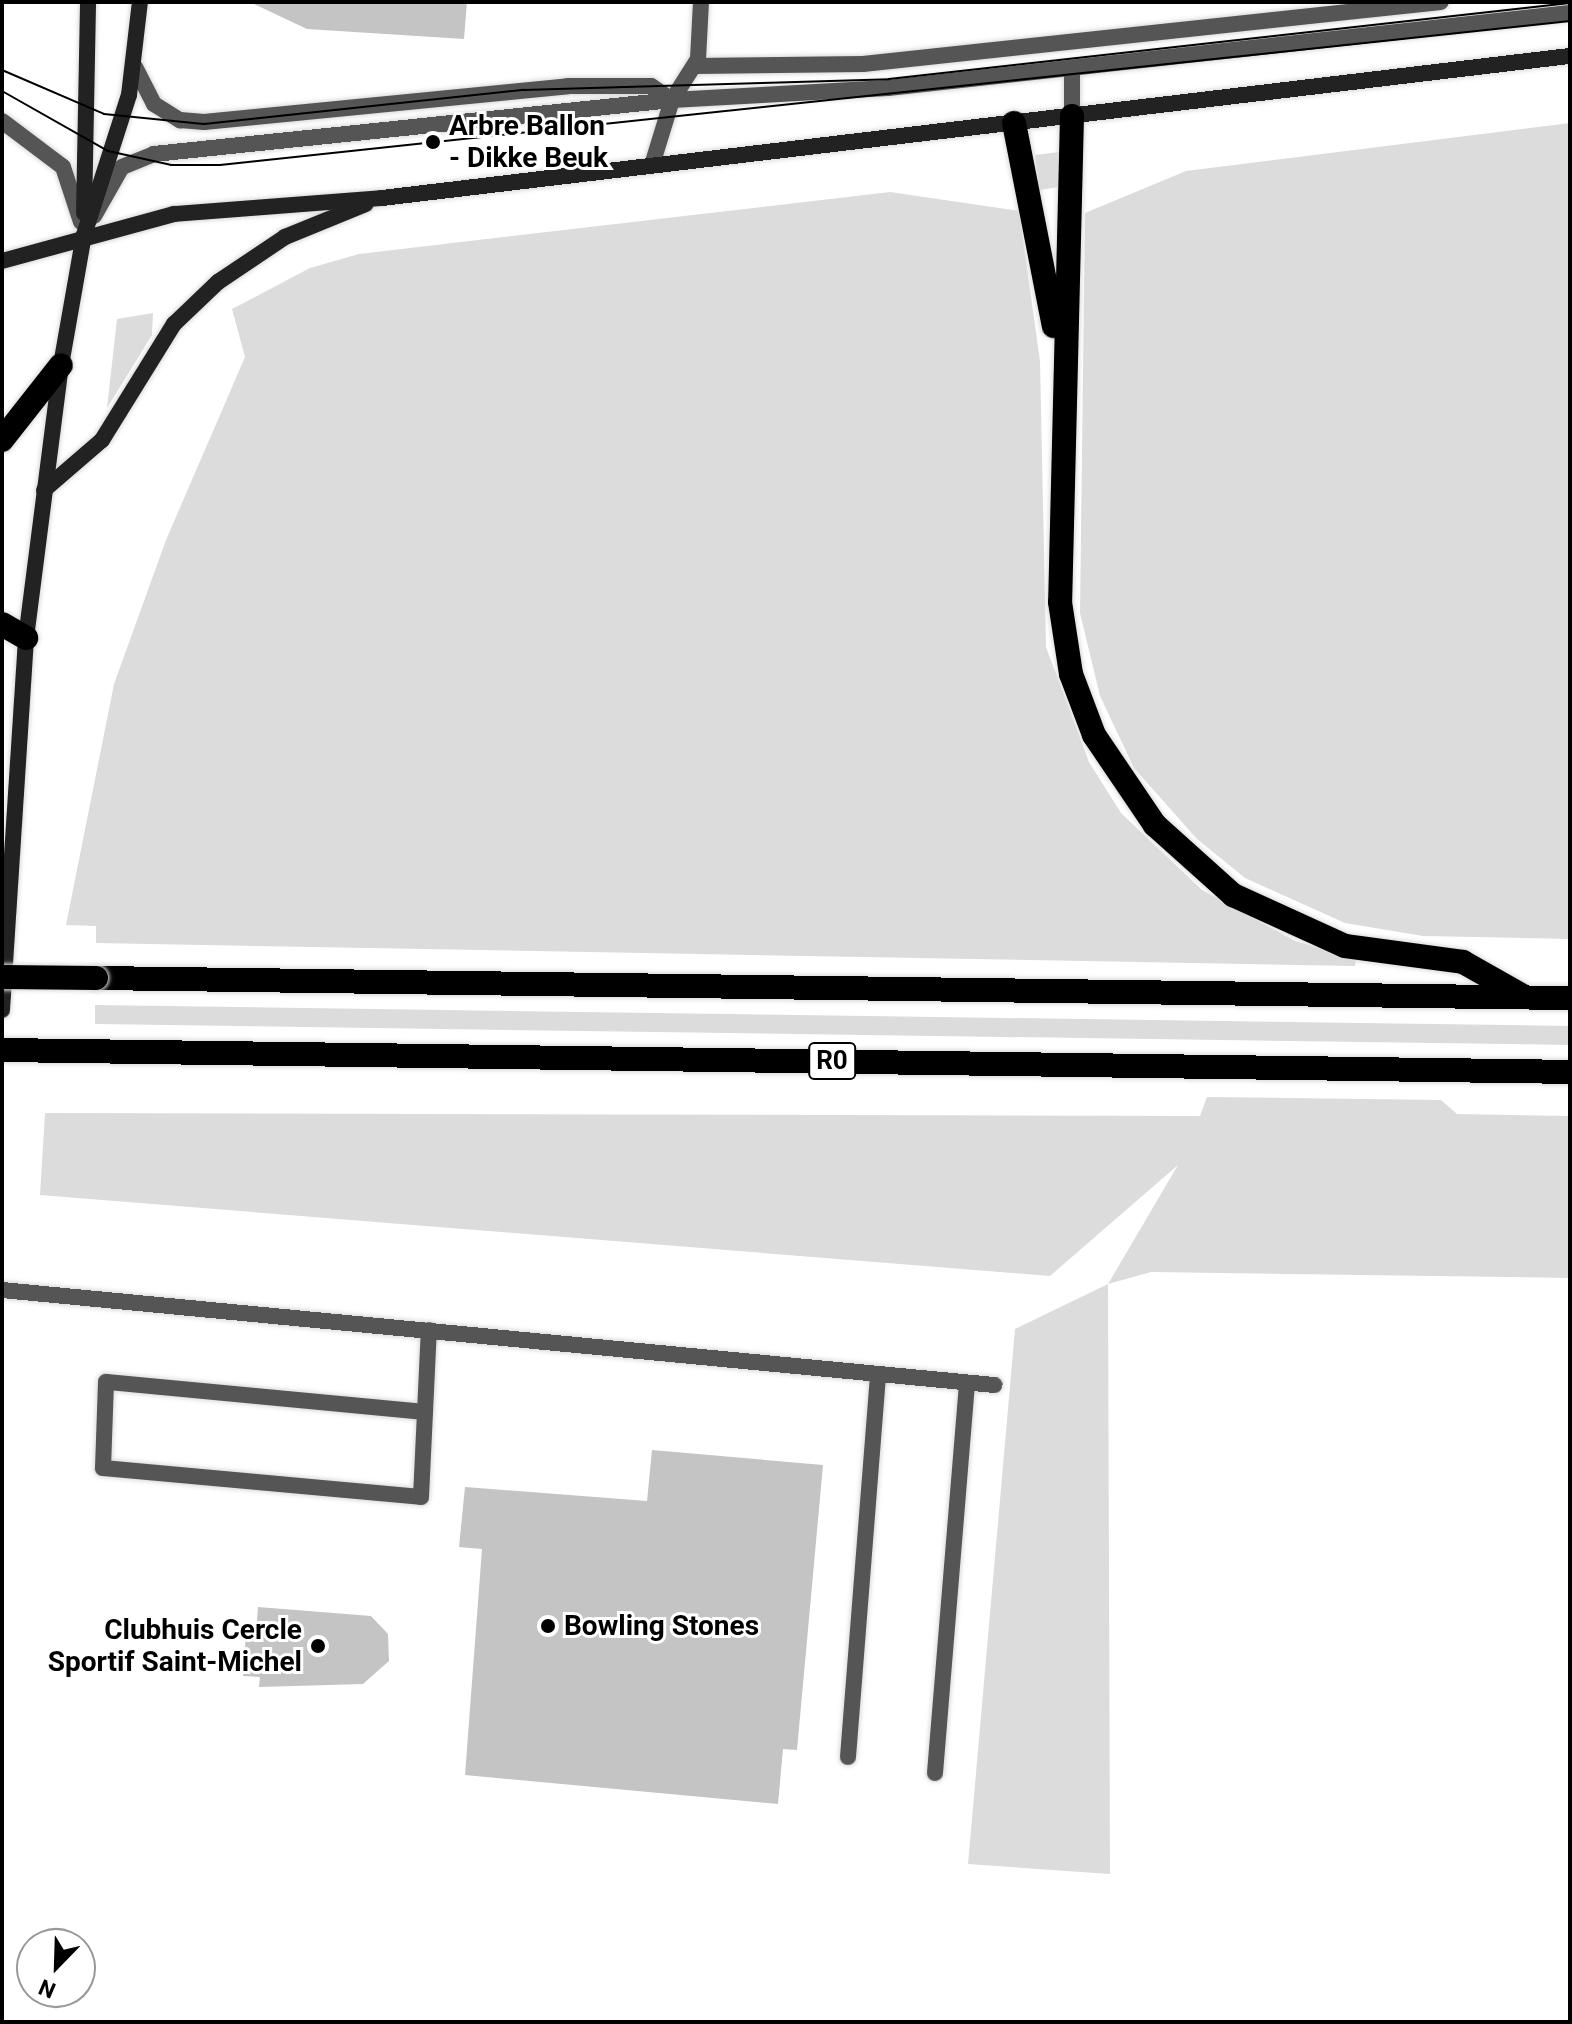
<!DOCTYPE html>
<style>
body{margin:0}
#map{position:relative;width:1572px;height:2024px;overflow:hidden;background:#fff;font-family:Roboto,sans-serif}
div>[style]{position:absolute}
.green>*{inset:0;background:#dcdcdc}
.building>*{inset:0;background:#c4c4c4}
.roads{filter:drop-shadow(0 0 2px #dbdbdb) drop-shadow(0 0 2px #dbdbdb)}
.lane>*{height:16px;margin:-8px;padding:0 8px;transform-origin:8px;border-radius:8px;background:#555}
.street>*{height:16px;margin:-8px;padding:0 8px;transform-origin:8px;border-radius:8px;background:#555}
.secondary>*{height:16px;margin:-8px;padding:0 8px;transform-origin:8px;border-radius:8px;background:#222}
.highway>*{height:24px;margin:-12px;padding:0 12px;transform-origin:12px;border-radius:12px;background:#000}
.tram>*{height:2px;margin:-1px;padding:0 1px;transform-origin:1px;border-radius:1px;background:#000}
.bridges{filter:drop-shadow(0 0 2px #dbdbdb) drop-shadow(0 0 2px #dbdbdb)}
.highway-bridge>*{height:24px;margin:-12px;padding:0 12px;transform-origin:12px;border-radius:12px;background:#000}
.dots>*{width:22px;height:22px;translate:-50% -50%;box-sizing:border-box;border:4px solid #fff;border-radius:50%}
span{translate:-50% -50%;white-space:nowrap;text-align:center;line-height:1.15;-webkit-text-stroke:6px #fff;paint-order:stroke}
.shield-label span{padding:2px 6px;background:#fff;border:2px solid;border-radius:6px;-webkit-text-stroke-width:0}
.shield-label{font-size:26px;color:#000;font-weight:700}
.poi-label{font-size:28px;color:#000;font-weight:700}
.left{translate:0 -50%;text-align:left}
.right{translate:-100% -50%;text-align:right}
.frame{position:absolute;inset:0;border:4px solid #000;pointer-events:none}
.north{position:absolute;left:16px;top:1928px;width:80px;height:80px;box-sizing:border-box;background:#fff;border:2px solid #999;border-radius:50%;rotate:203deg;font-size:22px;font-weight:700;line-height:32px;text-align:center;color:#000}
.north::after{content:'';display:block;margin:auto;width:28px;height:36px;background:#000;clip-path:polygon(50% 0,100% 100%,50% 72%,0 100%)}
</style>
<div id="map">
<div class="green">
<div style="clip-path:polygon(1570px 123px,1570px 939px,1423px 936px,1345px 923px,1245px 878px,1197px 839px,1134px 768px,1100px 696px,1080px 613px,1085px 213px,1186px 171px)"></div>
<div style="clip-path:polygon(1059px 152px,1059px 187px,1039px 190px,1035px 155px)"></div>
<div style="clip-path:polygon(890px 192px,1019px 211px,1040px 361px,1046px 647px,1089px 762px,1121px 813px,1202px 890px,1295px 941px,1356px 959px,1355px 966px,96px 943px,96px 926px,66px 925px,114px 684px,166px 540px,245px 357px,232px 309px,310px 268px,359px 254px)"></div>
<div style="clip-path:polygon(153px 313px,152px 335px,107px 408px,117px 319px)"></div>
<div style="clip-path:polygon(95px 1005px,1570px 1026px,1570px 1045px,95px 1024px)"></div>
<div style="clip-path:polygon(1207px 1097px,1441px 1100px,1457px 1114px,1570px 1116px,1570px 1278px,1151px 1272px,1108px 1284px,1110px 1874px,968px 1864px,1015px 1329px,1108px 1284px,1178px 1165px,1050px 1276px,40px 1195px,45px 1113px,1200px 1116px)"></div>
</div>
<div class="building">
<div style="clip-path:polygon(250px 2px,467px 2px,464px 39px,307px 29px)"></div>
<div style="clip-path:polygon(652px 1450px,823px 1465px,797px 1750px,783px 1749px,778px 1804px,465px 1775px,482px 1549px,459px 1547px,465px 1487px,647px 1501px)"></div>
<div style="clip-path:polygon(258px 1607px,371px 1616px,388px 1634px,389px 1661px,363px 1684px,259px 1687px,260px 1677px,243px 1676px,246px 1633px,256px 1634px)"></div>
</div>
<div class="roads">
<div class="lane">
<div style="left:135px;top:67px;width:42px;rotate:62.8deg"></div>
<div style="left:154px;top:104px;width:31px;rotate:32deg"></div>
<div style="left:180px;top:120px;width:24px;rotate:5deg"></div>
<div style="left:204px;top:122px;width:366px;rotate:-5.6deg"></div>
<div style="left:568px;top:86px;width:83px"></div>
<div style="left:651px;top:86px;width:25px;rotate:34deg"></div>
<div style="left:1072px;top:116px;width:48px;rotate:-90deg"></div>
<div style="left:94px;top:216px;width:56px;rotate:-60.3deg"></div>
<div style="left:122px;top:167px;width:35px;rotate:-22deg"></div>
<div style="left:154px;top:154px;width:521px;rotate:-5.95deg"></div>
<div style="left:672px;top:100px;width:216px;rotate:-3.2deg"></div>
<div style="left:888px;top:88px;width:686px;rotate:-6.28deg"></div>
<div style="left:2px;top:1290px;width:997px;rotate:5.47deg"></div>
<div style="left:425px;top:1412px;width:320px;rotate:-174.6deg"></div>
<div style="left:106px;top:1382px;width:86px;rotate:92deg"></div>
<div style="left:103px;top:1468px;width:319px;rotate:5.2deg"></div>
<div style="left:421px;top:1497px;width:167px;rotate:-87.3deg"></div>
<div style="left:848px;top:1757px;width:384px;rotate:-85.5deg"></div>
<div style="left:935px;top:1773px;width:391px;rotate:-85.3deg"></div>
</div>
<div class="street">
<div style="left:695px;top:66px;width:168px;rotate:-0.7deg"></div>
<div style="left:863px;top:64px;width:581px;rotate:-6.12deg"></div>
<div style="left:2px;top:121px;width:76px;rotate:37deg"></div>
<div style="left:63px;top:167px;width:58px;rotate:71.9deg"></div>
<div style="left:652px;top:165px;width:68px;rotate:-72.9deg"></div>
<div style="left:672px;top:100px;width:49px;rotate:-57.6deg"></div>
<div style="left:698px;top:59px;width:57px;rotate:-87deg"></div>
</div>
<div class="secondary">
<div style="left:84px;top:213px;width:211px;rotate:-88.9deg"></div>
<div style="left:2px;top:261px;width:178px;rotate:-15.3deg"></div>
<div style="left:174px;top:214px;width:209px;rotate:-4.4deg"></div>
<div style="left:382px;top:198px;width:1196px;rotate:-6.82deg"></div>
<div style="left:44px;top:490px;width:77px;rotate:-40.8deg"></div>
<div style="left:102px;top:440px;width:137px;rotate:-58.2deg"></div>
<div style="left:174px;top:324px;width:61px;rotate:-43.7deg"></div>
<div style="left:218px;top:282px;width:81px;rotate:-33.9deg"></div>
<div style="left:285px;top:237px;width:87px;rotate:-22.2deg"></div>
<div style="left:2px;top:1010px;width:373px;rotate:-86.3deg"></div>
<div style="left:26px;top:638px;width:275px;rotate:-82.7deg"></div>
<div style="left:61px;top:365px;width:132px;rotate:-80deg"></div>
<div style="left:84px;top:235px;width:147px;rotate:-72.2deg"></div>
<div style="left:129px;top:95px;width:94px;rotate:-83.3deg"></div>
</div>
<div class="highway">
<div style="left:1072px;top:116px;width:486px;rotate:91.4deg"></div>
<div style="left:1060px;top:602px;width:73px;rotate:81.3deg"></div>
<div style="left:1071px;top:674px;width:65px;rotate:69.3deg"></div>
<div style="left:1094px;top:735px;width:109px;rotate:55.9deg"></div>
<div style="left:1155px;top:825px;width:105px;rotate:41.9deg"></div>
<div style="left:1233px;top:895px;width:123px;rotate:24.5deg"></div>
<div style="left:1345px;top:946px;width:119px;rotate:7.7deg"></div>
<div style="left:1463px;top:962px;width:69px;rotate:29.5deg"></div>
<div style="left:1014px;top:123px;width:207px;rotate:78.9deg"></div>
<div style="left:2px;top:440px;width:95px;rotate:-51.8deg"></div>
<div style="left:2px;top:624px;width:28px;rotate:30deg"></div>
<div style="left:96px;top:978px;width:1474px;rotate:0.78deg"></div>
<div style="left:2px;top:1050px;width:1568px;rotate:0.8deg"></div>
</div>
</div>
<div class="tram">
<div style="left:2px;top:70px;width:111px;rotate:23.3deg"></div>
<div style="left:104px;top:114px;width:100px;rotate:5.7deg"></div>
<div style="left:204px;top:124px;width:322px;rotate:-6.1deg"></div>
<div style="left:524px;top:90px;width:365px;rotate:-1.7deg"></div>
<div style="left:889px;top:79px;width:685px;rotate:-6.37deg"></div>
<div style="left:2px;top:91px;width:122px;rotate:29.5deg"></div>
<div style="left:108px;top:151px;width:65px;rotate:12.5deg"></div>
<div style="left:171px;top:165px;width:49px"></div>
<div style="left:220px;top:165px;width:1358px;rotate:-6.09deg"></div>
</div>
<div class="bridges">
<div class="highway-bridge">
<div style="left:2px;top:977px;width:94px;rotate:0.6deg"></div>
</div>
</div>
<div class="dots">
<div style="left:433px;top:142px;background:#000"></div>
<div style="left:548px;top:1626px;background:#000"></div>
<div style="left:318px;top:1646px;background:#000"></div>
</div>
<div class="shield-label">
<span style="left:832px;top:1061px">R0</span>
</div>
<div class="poi-label">
<span class="left" style="left:449px;top:142px">Arbre Ballon<br>- Dikke Beuk</span>
<span class="left" style="left:564px;top:1626px">Bowling Stones</span>
<span class="right" style="left:302px;top:1646px">Clubhuis Cercle<br>Sportif Saint-Michel</span>
</div>
<div class="frame"></div>
<div class="north">N</div>
</div>
